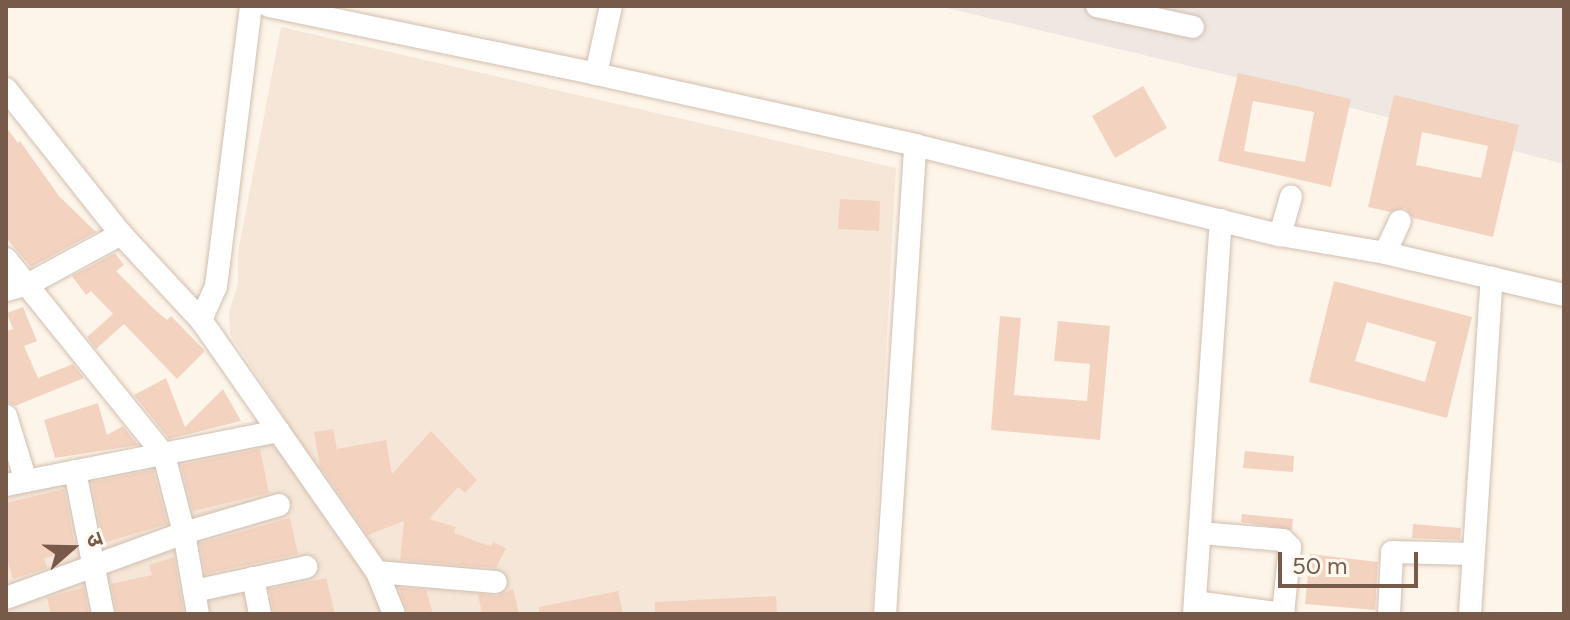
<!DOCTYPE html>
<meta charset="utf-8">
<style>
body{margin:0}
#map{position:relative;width:1570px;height:620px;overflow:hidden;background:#fdf5e9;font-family:Figtree,"Noto Sans Devanagari",sans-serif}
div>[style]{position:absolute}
.residential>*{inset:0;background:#f5e6d7}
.industrial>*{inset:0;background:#eee7e2}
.building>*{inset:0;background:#f3d3c0}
.roads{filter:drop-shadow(0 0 2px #d2beb0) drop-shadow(0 0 2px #d2beb0)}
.minor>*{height:22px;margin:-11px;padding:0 11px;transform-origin:11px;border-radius:11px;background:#fff}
span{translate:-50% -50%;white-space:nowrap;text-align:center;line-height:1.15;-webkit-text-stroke:7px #fff9f0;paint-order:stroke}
.frame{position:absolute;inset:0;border:8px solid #785a4b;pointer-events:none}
.north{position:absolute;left:32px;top:508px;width:80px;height:80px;-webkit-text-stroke:6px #fff9f0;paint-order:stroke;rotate:70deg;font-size:22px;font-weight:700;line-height:32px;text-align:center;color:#785a4b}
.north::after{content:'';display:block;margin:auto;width:28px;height:36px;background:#785a4b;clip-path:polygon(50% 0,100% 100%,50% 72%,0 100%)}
.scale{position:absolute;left:1278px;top:552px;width:140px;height:36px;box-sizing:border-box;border:4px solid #785a4b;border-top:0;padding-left:10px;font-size:24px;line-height:28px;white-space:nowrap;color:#785a4b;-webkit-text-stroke:6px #fff9f0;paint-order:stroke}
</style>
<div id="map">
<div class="residential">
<div style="clip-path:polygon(281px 27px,896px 168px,872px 614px,6px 614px,6px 477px,286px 420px,230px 334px,229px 312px,238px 284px,238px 253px)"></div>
</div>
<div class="industrial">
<div style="clip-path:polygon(939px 6px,1564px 6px,1564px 164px,1223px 74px)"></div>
</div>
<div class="building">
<div style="clip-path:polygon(evenodd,1238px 73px,1351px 99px,1331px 187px,1218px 161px,1238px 73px,1253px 101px,1314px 112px,1305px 162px,1244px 151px,1253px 101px)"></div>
<div style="clip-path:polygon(1143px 86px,1167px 128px,1115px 158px,1092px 116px)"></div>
<div style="clip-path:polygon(evenodd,1394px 95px,1519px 125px,1493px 237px,1413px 218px,1405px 208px,1390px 212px,1368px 207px,1394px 95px,1422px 132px,1488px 146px,1481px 178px,1416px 165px,1422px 132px)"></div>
<div style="clip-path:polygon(6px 127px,18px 143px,20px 141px,59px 196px,96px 232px,31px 267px,6px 238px)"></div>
<div style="clip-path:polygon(840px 199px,880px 201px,879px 231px,838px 229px)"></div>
<div style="clip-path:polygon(115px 253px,124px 265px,116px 271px,155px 310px,167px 320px,171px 316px,205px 351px,177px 379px,124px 324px,96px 349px,87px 337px,113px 314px,91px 291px,86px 295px,72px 276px)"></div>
<div style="clip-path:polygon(evenodd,1334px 281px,1472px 317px,1447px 418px,1309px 382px,1334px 281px,1367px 322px,1436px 342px,1425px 382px,1355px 361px,1367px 322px)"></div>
<div style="clip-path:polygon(23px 307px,37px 341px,24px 346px,38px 378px,73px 364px,84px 378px,15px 406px,6px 402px,6px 331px,13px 329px,7px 313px)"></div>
<div style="clip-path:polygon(1000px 316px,1021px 318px,1014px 395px,1087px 401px,1090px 364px,1054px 361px,1058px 321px,1110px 326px,1100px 440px,991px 430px)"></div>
<div style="clip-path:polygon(166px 378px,185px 427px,223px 389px,241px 421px,169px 439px,134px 395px)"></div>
<div style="clip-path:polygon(98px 403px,107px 435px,123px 426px,138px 445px,55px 458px,44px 420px)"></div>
<div style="clip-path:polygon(333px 429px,337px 449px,386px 440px,392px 474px,431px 431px,477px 480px,465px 493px,458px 487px,429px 519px,456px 527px,454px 533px,478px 542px,491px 546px,493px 542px,506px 548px,496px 568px,400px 560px,404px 521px,368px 535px,320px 466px,314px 432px)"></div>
<div style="clip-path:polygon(260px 449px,269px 493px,193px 511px,181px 465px)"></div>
<div style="clip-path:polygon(1245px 451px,1294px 456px,1293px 472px,1243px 468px)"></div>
<div style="clip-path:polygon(153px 470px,167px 524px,103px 543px,92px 482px)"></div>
<div style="clip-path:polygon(64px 489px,76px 551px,44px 558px,47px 568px,13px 579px,6px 555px,6px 503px)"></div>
<div style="clip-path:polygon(1242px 514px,1293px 519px,1292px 530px,1241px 522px)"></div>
<div style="clip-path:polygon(290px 518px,298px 554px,205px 574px,200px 543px)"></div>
<div style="clip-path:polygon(1413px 524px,1461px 528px,1460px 540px,1412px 538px)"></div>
<div style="clip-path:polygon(1310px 554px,1378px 562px,1375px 610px,1305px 604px)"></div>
<div style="clip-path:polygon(174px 557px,184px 614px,117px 614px,111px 584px,152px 575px,149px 565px)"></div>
<div style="clip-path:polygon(326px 578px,335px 614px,274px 614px,269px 589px)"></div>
<div style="clip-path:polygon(84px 587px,89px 614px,51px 614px,47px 598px)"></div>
<div style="clip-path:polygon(399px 588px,426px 590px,433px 614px,408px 614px)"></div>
<div style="clip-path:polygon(513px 589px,519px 614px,482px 614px,478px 594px,496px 596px)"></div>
<div style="clip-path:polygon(618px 591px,623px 614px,539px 614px,539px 607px)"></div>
<div style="clip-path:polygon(776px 596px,777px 614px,655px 614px,655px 602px)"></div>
</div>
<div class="roads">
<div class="minor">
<div style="left:269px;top:6px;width:334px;rotate:11.7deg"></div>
<div style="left:596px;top:74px;width:327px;rotate:12.5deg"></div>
<div style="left:915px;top:145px;width:376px;rotate:13.9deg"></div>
<div style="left:1280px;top:235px;width:107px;rotate:9.7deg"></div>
<div style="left:1385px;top:253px;width:184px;rotate:13.2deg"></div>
<div style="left:1097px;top:6px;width:98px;rotate:12.3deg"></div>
<div style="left:596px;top:74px;width:70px;rotate:-77.6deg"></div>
<div style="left:6px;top:89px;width:185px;rotate:51.6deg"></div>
<div style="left:121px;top:234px;width:117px;rotate:47.1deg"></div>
<div style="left:201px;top:320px;width:307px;rotate:55.1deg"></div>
<div style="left:377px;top:572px;width:45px;rotate:68deg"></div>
<div style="left:1280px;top:235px;width:40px;rotate:-74deg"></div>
<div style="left:1385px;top:253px;width:35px;rotate:-65deg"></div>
<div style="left:6px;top:259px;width:252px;rotate:51.1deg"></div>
<div style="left:164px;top:455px;width:81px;rotate:75.6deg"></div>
<div style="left:184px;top:533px;width:82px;rotate:80.2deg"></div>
<div style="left:6px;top:290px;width:24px;rotate:-15deg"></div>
<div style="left:29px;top:284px;width:105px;rotate:-28.5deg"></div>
<div style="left:201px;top:320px;width:36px;rotate:-66deg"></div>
<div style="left:216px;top:287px;width:283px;rotate:-82.9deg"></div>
<div style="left:6px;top:416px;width:68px;rotate:72.9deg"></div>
<div style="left:75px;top:471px;width:146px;rotate:78.9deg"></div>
<div style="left:6px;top:485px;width:278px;rotate:-11.2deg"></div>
<div style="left:1200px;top:533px;width:83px;rotate:4.8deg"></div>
<div style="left:1283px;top:540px;width:10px;rotate:45deg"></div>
<div style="left:1290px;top:547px;width:67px;rotate:96deg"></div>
<div style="left:377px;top:572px;width:119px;rotate:4.8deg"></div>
<div style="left:253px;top:578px;width:37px;rotate:79deg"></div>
<div style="left:194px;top:591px;width:115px;rotate:-12.1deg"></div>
<div style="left:6px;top:598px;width:189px;rotate:-20.1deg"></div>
<div style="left:184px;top:533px;width:99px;rotate:-16.4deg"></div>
<div style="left:1195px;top:602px;width:90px;rotate:7.7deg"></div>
<div style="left:885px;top:614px;width:470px;rotate:-86.3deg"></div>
<div style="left:1194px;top:614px;width:395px;rotate:-86.1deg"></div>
<div style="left:1389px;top:614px;width:62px;rotate:-87.2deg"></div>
<div style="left:1392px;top:552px;width:81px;rotate:1.4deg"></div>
<div style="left:1470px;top:614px;width:337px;rotate:-86.3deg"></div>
</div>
</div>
<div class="frame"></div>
<div class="north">उ</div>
<div class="scale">50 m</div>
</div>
